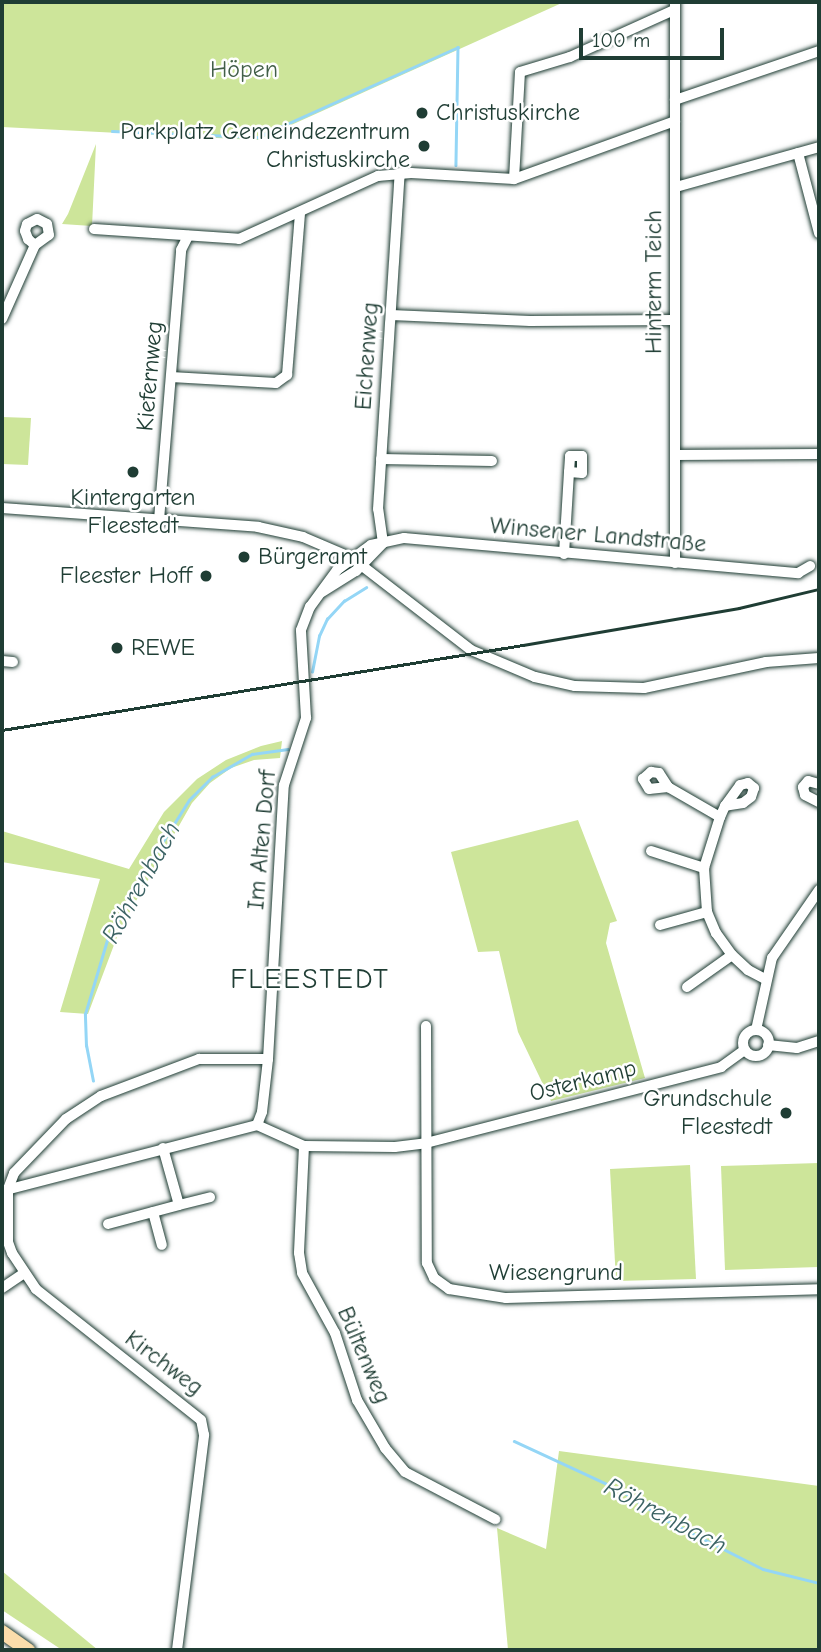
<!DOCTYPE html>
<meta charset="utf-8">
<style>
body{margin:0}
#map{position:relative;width:821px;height:1652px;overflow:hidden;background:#fff;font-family:"Comic Neue",sans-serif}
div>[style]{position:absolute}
.green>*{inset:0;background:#cde59a}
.stream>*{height:2.5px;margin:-1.25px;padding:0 1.25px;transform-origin:1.25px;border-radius:1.25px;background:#94d6f6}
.roads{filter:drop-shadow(0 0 2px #1f3d34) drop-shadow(0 0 2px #1f3d34)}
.minor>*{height:10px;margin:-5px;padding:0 5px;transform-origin:5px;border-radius:5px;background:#fff}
.minor>.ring{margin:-5px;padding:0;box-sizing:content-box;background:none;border:10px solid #fff;border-radius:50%}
.highway>*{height:14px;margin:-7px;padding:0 7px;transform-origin:7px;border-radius:7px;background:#faddab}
.rail>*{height:2.5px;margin:-1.25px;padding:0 1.25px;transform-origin:1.25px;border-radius:1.25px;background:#1f3d34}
.dots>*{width:19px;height:19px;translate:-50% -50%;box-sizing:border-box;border:4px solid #fff;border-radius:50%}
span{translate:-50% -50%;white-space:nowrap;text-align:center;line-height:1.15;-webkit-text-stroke:5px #fff;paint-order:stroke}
.park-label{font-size:24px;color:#425f48}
.poi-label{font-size:24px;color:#1f3d34}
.left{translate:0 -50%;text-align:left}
.right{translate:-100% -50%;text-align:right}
.street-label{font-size:24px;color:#1f3d34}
.water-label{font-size:26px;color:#3c6364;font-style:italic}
.quarter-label{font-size:28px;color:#1f3d34;letter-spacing:2px}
.frame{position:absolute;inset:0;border:4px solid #1f3d34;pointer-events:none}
.scale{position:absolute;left:579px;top:28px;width:145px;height:32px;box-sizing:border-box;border:4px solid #1f3d34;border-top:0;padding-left:9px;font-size:21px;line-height:24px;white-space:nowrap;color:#1f3d34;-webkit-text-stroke:5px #fff;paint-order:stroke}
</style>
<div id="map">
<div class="green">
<div style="clip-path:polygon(2px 2px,564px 2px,258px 140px,2px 127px)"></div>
<div style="clip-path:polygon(96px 144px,92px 226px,62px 224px,68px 214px)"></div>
<div style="clip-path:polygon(2px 417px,31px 418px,28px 465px,2px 464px)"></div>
<div style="clip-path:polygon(282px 741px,280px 758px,254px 760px,231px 768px,210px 783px,192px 803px,120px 929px,88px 1014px,60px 1012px,100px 879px,2px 862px,2px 831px,129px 869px,164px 812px,197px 779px,226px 760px,261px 746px)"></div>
<div style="clip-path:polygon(578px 820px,617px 921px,610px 923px,606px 943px,645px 1078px,551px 1101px,518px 1032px,499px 951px,478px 952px,451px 852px)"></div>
<div style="clip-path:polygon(819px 1163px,819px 1267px,725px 1270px,721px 1166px)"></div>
<div style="clip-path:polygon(690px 1165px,696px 1279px,616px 1281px,610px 1169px)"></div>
<div style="clip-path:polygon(559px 1451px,819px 1486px,819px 1650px,508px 1650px,497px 1528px,546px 1549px)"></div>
<div style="clip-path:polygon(2px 1571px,98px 1650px,62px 1650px,2px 1610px)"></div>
</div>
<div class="stream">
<div style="left:112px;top:131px;width:146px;rotate:2.4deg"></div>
<div style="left:258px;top:137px;width:219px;rotate:-24.2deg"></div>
<div style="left:458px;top:47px;width:118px;rotate:91deg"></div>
<div style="left:312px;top:672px;width:37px;rotate:-79deg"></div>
<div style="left:319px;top:636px;width:19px;rotate:-65deg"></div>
<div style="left:327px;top:619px;width:25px;rotate:-47deg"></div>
<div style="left:344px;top:601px;width:26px;rotate:-32deg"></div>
<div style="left:93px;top:1081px;width:36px;rotate:-101deg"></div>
<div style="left:86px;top:1046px;width:32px;rotate:-92deg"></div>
<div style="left:85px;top:1014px;width:77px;rotate:-73.4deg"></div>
<div style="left:107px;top:940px;width:76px;rotate:-61.8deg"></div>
<div style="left:143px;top:873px;width:86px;rotate:-57.8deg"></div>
<div style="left:189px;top:800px;width:33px;rotate:-45deg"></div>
<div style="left:212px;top:777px;width:46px;rotate:-29.9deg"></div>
<div style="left:252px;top:754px;width:36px;rotate:-8deg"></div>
<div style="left:514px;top:1441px;width:119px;rotate:24.8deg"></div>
<div style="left:622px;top:1491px;width:55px;rotate:33.1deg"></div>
<div style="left:668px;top:1521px;width:106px;rotate:26.8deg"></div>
<div style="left:763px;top:1569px;width:58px;rotate:14deg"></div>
</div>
<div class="roads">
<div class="minor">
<div style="left:675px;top:2px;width:561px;rotate:90deg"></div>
<div style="left:675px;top:100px;width:152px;rotate:-18.8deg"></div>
<div style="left:798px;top:153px;width:83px;rotate:75.3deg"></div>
<div style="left:514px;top:179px;width:107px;rotate:-86.8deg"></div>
<div style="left:520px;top:72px;width:52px;rotate:-16.7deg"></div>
<div style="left:570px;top:57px;width:114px;rotate:-24.3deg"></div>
<div style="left:676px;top:187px;width:148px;rotate:-15.6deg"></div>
<div style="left:94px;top:229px;width:145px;rotate:3.9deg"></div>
<div style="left:239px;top:239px;width:153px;rotate:-24.4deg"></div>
<div style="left:378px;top:176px;width:33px;rotate:-5deg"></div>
<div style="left:411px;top:173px;width:103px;rotate:3.3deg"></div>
<div style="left:514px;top:179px;width:171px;rotate:-19.8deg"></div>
<div style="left:391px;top:315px;width:139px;rotate:2.5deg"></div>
<div style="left:530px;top:321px;width:144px;rotate:-0.4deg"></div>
<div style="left:2px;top:319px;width:81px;rotate:-66deg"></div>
<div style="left:35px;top:245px;width:17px;rotate:-36deg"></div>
<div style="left:49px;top:235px;width:11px;rotate:-100deg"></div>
<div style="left:47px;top:224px;width:11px;rotate:-153deg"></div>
<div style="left:37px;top:219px;width:11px;rotate:153deg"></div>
<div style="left:27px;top:224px;width:7px;rotate:106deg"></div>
<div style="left:25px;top:231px;width:9px;rotate:69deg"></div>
<div style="left:28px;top:239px;width:9px;rotate:41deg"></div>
<div style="left:171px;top:377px;width:105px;rotate:3.3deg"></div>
<div style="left:276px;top:383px;width:14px;rotate:-36deg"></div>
<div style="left:287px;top:375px;width:162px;rotate:-85.4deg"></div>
<div style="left:675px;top:455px;width:144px;rotate:-0.4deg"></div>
<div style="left:381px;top:459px;width:111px;rotate:1deg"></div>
<div style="left:2px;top:508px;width:257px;rotate:4.2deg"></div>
<div style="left:258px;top:527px;width:46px;rotate:12.5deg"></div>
<div style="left:303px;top:537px;width:53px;rotate:23.2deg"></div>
<div style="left:352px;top:558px;width:150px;rotate:37.7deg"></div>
<div style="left:471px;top:650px;width:69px;rotate:22.9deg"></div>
<div style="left:535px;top:677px;width:41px;rotate:12.7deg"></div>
<div style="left:575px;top:686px;width:69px;rotate:1.7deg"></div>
<div style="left:644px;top:688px;width:125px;rotate:-12deg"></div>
<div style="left:766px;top:662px;width:53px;rotate:-4.3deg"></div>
<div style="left:159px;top:520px;width:271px;rotate:-85.3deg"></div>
<div style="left:181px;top:250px;width:16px;rotate:-63deg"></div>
<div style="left:383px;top:543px;width:34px;rotate:-98deg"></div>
<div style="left:378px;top:509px;width:337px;rotate:-86.3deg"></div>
<div style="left:564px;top:554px;width:82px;rotate:-86.5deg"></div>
<div style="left:569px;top:472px;width:16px;rotate:-86deg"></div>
<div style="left:570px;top:456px;width:12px"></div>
<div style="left:582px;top:456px;width:17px;rotate:90deg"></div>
<div style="left:582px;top:473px;width:13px;rotate:-176deg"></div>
<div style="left:322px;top:592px;width:40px;rotate:-32deg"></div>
<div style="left:356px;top:571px;width:39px;rotate:-46deg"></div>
<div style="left:2px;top:661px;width:11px;rotate:5deg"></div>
<div style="left:819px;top:784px;width:11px;rotate:-165deg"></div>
<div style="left:808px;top:781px;width:8px;rotate:130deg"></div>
<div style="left:803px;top:787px;width:8px;rotate:76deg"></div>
<div style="left:805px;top:795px;width:16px;rotate:27deg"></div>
<div style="left:668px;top:787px;width:19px;rotate:174deg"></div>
<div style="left:649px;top:789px;width:12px;rotate:-121deg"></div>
<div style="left:643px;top:779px;width:11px;rotate:-41deg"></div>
<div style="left:651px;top:772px;width:8px;rotate:7deg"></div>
<div style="left:659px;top:773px;width:17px;rotate:57deg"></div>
<div style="left:668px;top:787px;width:60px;rotate:30deg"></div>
<div style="left:725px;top:806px;width:26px;rotate:-54deg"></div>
<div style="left:740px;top:785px;width:8px;rotate:-14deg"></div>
<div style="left:748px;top:783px;width:8px;rotate:40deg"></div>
<div style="left:754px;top:788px;width:9px;rotate:108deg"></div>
<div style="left:751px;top:797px;width:10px;rotate:143deg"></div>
<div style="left:743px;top:803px;width:18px;rotate:171deg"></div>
<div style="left:725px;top:806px;width:12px;rotate:114deg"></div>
<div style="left:720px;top:817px;width:53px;rotate:107.4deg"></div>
<div style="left:704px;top:868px;width:44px;rotate:86.1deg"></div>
<div style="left:707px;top:912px;width:23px;rotate:67deg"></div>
<div style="left:716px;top:933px;width:27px;rotate:54deg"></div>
<div style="left:732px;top:955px;width:22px;rotate:43deg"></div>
<div style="left:748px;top:970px;width:19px;rotate:28deg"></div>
<div style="left:651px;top:851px;width:56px;rotate:17.8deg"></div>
<div style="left:660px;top:925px;width:49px;rotate:-15.5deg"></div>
<div style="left:687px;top:987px;width:55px;rotate:-35.4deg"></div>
<div style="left:426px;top:1026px;width:237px;rotate:89.8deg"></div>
<div style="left:427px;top:1263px;width:17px;rotate:65deg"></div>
<div style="left:434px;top:1278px;width:19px;rotate:36deg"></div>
<div style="left:449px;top:1289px;width:58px;rotate:9deg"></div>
<div style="left:506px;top:1298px;width:313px;rotate:-1.6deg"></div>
<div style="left:756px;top:1030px;width:74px;rotate:-77.5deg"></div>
<div style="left:772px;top:958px;width:83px;rotate:-55.3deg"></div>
<div class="ring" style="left:743px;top:1030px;width:16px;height:16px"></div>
<div style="left:768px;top:1045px;width:29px;rotate:6deg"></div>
<div style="left:797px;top:1048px;width:23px;rotate:-18deg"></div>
<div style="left:257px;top:1125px;width:14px;rotate:-69deg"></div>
<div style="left:262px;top:1112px;width:53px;rotate:-83.5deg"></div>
<div style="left:268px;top:1059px;width:274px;rotate:-86.7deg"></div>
<div style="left:284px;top:785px;width:71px;rotate:-71.8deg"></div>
<div style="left:306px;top:718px;width:88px;rotate:-93.3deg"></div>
<div style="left:301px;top:630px;width:25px;rotate:-69deg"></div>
<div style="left:310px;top:607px;width:46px;rotate:-53.9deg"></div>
<div style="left:337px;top:570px;width:42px;rotate:-36.3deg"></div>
<div style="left:371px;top:545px;width:34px;rotate:-12deg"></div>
<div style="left:404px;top:538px;width:396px;rotate:5.1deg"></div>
<div style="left:798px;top:573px;width:14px;rotate:-30deg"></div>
<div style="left:257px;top:1125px;width:51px;rotate:24.1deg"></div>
<div style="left:304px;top:1146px;width:91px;rotate:0.6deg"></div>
<div style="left:395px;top:1147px;width:31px;rotate:-7deg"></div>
<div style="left:426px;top:1143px;width:305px;rotate:-14.4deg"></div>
<div style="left:721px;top:1067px;width:29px;rotate:-36deg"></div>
<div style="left:304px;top:1146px;width:107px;rotate:92.7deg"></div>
<div style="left:299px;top:1253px;width:20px;rotate:81deg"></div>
<div style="left:302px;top:1273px;width:68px;rotate:61.2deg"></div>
<div style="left:335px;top:1333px;width:71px;rotate:71.8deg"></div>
<div style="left:357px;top:1400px;width:56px;rotate:59.7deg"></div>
<div style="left:385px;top:1448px;width:31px;rotate:50deg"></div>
<div style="left:405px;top:1472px;width:102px;rotate:27.6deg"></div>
<div style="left:163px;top:1148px;width:59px;rotate:74.3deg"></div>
<div style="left:179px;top:1205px;width:32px;rotate:-14deg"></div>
<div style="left:6px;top:1190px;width:259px;rotate:-14.5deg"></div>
<div style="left:153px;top:1212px;width:34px;rotate:75deg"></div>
<div style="left:108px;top:1224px;width:73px;rotate:-15deg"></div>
<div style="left:2px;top:1288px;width:27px;rotate:-34deg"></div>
<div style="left:177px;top:1650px;width:217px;rotate:-82.8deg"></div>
<div style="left:204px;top:1435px;width:15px;rotate:-101deg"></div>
<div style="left:201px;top:1420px;width:211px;rotate:-141.6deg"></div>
<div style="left:36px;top:1289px;width:43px;rotate:-123.7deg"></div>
<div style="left:12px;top:1253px;width:12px;rotate:-110deg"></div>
<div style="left:8px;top:1242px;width:53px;rotate:-90deg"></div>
<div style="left:8px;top:1189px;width:17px;rotate:-69deg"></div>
<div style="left:14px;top:1173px;width:75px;rotate:-46.1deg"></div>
<div style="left:66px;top:1119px;width:42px;rotate:-33.3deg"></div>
<div style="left:101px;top:1096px;width:105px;rotate:-20.7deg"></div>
<div style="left:199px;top:1059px;width:69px"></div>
</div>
<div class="highway">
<div style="left:2px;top:1632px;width:32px;rotate:35deg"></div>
</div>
</div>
<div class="rail">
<div style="left:2px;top:730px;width:528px;rotate:-9.27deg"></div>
<div style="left:523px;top:645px;width:219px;rotate:-9.7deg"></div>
<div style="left:739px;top:608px;width:82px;rotate:-13.4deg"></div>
</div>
<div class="dots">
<div style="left:422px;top:113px;background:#1f3d34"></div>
<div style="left:424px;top:146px;background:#1f3d34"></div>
<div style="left:133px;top:472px;background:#1f3d34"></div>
<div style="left:244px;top:557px;background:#1f3d34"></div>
<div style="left:206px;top:576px;background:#1f3d34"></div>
<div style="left:117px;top:648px;background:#1f3d34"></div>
<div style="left:786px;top:1113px;background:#1f3d34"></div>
</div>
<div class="park-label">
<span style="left:244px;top:70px">Höpen</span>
</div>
<div class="poi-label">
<span class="left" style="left:436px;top:113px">Christuskirche</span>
<span class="right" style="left:410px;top:146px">Parkplatz Gemeindezentrum<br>Christuskirche</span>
<span style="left:133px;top:512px">Kintergarten<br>Fleestedt</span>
<span class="left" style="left:258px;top:557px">Bürgeramt</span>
<span class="right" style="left:192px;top:576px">Fleester Hoff</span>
<span class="left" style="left:131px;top:648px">REWE</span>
<span class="right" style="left:772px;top:1113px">Grundschule<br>Fleestedt</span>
</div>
<div class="street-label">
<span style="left:654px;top:282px;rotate:-90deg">Hinterm Teich</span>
<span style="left:367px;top:356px;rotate:-86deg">Eichenweg</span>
<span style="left:150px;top:376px;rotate:-85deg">Kiefernweg</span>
<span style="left:598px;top:535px;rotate:5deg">Winsener Landstraße</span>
<span style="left:262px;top:840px;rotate:-85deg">Im Alten Dorf</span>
<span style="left:583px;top:1081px;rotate:-14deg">Osterkamp</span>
<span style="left:556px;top:1273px">Wiesengrund</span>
<span style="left:364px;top:1355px;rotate:67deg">Bültenweg</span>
<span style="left:164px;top:1363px;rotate:37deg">Kirchweg</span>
</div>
<div class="water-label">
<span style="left:142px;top:883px;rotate:-61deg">Röhrenbach</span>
<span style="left:665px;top:1517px;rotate:28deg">Röhrenbach</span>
</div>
<div class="quarter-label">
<span style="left:310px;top:979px">FLEESTEDT</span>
</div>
<div class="frame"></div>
<div class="scale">100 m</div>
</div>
